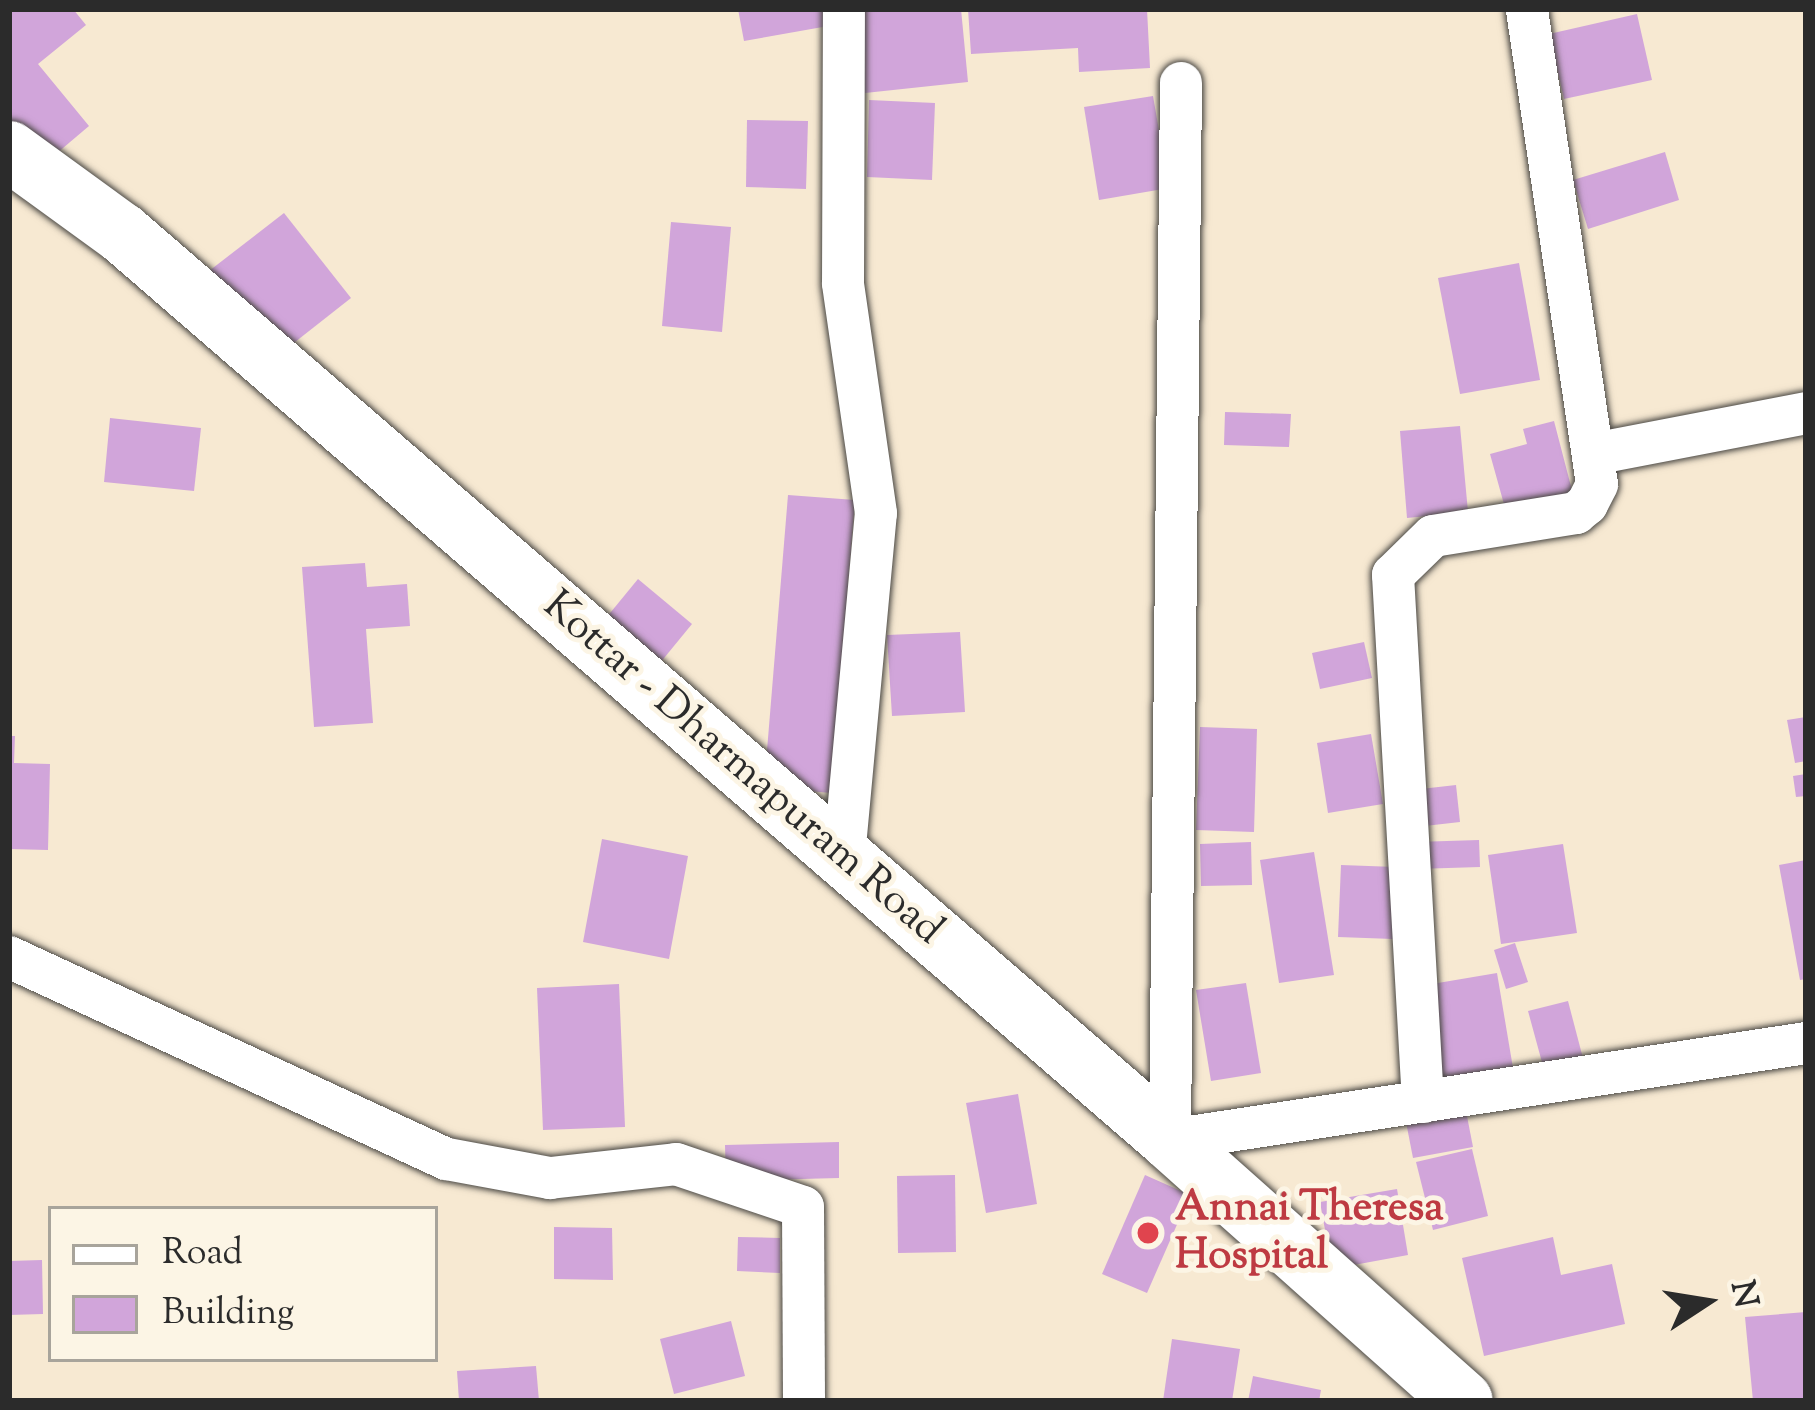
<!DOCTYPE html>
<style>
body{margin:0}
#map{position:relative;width:1815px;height:1410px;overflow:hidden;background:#f7e9d2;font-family:"Sorts Mill Goudy",serif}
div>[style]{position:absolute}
.building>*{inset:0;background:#d1a5da}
.roads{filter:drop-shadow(0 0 3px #4a4844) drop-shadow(0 0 3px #4a4844)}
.minor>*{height:42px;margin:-21px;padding:0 21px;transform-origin:21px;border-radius:21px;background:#fff}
.secondary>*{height:60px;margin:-30px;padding:0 30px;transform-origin:30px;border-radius:30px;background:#fff}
.dots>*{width:33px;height:33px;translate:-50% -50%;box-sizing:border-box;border:6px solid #fcf5e5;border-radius:50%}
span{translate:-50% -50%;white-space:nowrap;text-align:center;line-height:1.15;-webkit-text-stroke:10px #fcf5e5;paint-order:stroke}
.street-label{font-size:42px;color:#2b2b2b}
.health-label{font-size:42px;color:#be3a42;font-weight:700}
.left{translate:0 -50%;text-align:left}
.frame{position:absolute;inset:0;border:12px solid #2b2b2b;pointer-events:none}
.legend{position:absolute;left:48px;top:1206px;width:390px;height:156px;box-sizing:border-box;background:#fcf5e5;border:3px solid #a8a49b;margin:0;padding:15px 21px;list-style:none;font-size:36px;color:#2b2b2b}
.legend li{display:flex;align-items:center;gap:24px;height:60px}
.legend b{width:60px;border:3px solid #a8a49b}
.north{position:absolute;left:1647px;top:1242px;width:120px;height:120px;-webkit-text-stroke:9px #fcf5e5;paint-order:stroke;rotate:78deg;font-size:33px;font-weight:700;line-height:48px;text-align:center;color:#2b2b2b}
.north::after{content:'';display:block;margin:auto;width:42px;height:54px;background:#2b2b2b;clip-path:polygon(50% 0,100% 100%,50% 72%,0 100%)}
</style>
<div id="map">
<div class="building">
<div style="clip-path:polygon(9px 9px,73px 9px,86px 25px,38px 64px,89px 126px,37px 170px,9px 136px)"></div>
<div style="clip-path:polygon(738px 9px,831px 9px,834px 25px,744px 41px)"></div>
<div style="clip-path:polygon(857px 9px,961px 9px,968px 82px,865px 93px)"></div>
<div style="clip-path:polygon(968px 9px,1147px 9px,1150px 68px,1079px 72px,1078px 48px,971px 54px)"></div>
<div style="clip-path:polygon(1637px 14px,1652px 80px,1564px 99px,1549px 34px)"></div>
<div style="clip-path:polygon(1153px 96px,1169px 188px,1099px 200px,1084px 107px)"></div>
<div style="clip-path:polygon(869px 100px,935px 103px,932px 180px,867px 177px)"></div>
<div style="clip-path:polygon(747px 120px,808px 121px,806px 189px,746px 187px)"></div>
<div style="clip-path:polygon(1665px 152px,1679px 200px,1588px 229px,1573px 180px)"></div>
<div style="clip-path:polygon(284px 213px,351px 298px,276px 357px,209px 271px)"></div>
<div style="clip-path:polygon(671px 222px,731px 227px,722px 332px,662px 326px)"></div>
<div style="clip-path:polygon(1519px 263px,1540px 380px,1460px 394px,1438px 278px)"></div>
<div style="clip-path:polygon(1225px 412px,1291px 414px,1289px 447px,1224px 445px)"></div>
<div style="clip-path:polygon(110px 418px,201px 428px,194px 491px,104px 482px)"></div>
<div style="clip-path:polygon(1554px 421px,1574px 498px,1507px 515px,1490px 454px,1527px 444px,1523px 429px)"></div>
<div style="clip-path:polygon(1460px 426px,1468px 512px,1407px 518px,1400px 431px)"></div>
<div style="clip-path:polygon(788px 495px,855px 500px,831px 793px,764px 787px)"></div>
<div style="clip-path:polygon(365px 563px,367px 587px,407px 584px,410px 626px,366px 629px,373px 723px,314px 727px,302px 567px)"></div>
<div style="clip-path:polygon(638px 579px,692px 624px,660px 663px,606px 618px)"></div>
<div style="clip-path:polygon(960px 632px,965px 712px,892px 716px,887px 635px)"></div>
<div style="clip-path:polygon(1364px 642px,1372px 678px,1320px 689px,1312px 653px)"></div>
<div style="clip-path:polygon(1806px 717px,1806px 761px,1795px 763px,1787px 720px)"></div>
<div style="clip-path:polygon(1200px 727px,1257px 729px,1254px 832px,1196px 830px)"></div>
<div style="clip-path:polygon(1371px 734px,1383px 804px,1328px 813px,1317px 743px)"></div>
<div style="clip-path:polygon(9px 736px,15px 736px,14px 763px,50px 764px,48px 850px,9px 849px)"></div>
<div style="clip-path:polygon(1806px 774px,1806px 796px,1796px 797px,1793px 776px)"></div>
<div style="clip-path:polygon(1456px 785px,1460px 822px,1416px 827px,1412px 790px)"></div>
<div style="clip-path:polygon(602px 839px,688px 856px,669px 959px,583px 942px)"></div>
<div style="clip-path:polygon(1479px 840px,1480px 867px,1416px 869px,1415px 842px)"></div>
<div style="clip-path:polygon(1251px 842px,1252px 885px,1201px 886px,1200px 844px)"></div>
<div style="clip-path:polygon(1563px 844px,1577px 933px,1501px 944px,1488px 855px)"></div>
<div style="clip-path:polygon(1314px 852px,1334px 975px,1279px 983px,1260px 860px)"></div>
<div style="clip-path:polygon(1806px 860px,1806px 979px,1800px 980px,1779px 865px)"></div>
<div style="clip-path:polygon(1341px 865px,1396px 867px,1393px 939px,1338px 937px)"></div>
<div style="clip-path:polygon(1515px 943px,1528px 982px,1506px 989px,1494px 950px)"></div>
<div style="clip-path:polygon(1497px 973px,1514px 1074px,1443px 1086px,1426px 985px)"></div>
<div style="clip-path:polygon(1246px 983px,1261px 1073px,1211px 1081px,1196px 990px)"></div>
<div style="clip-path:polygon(619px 984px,625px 1127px,543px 1130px,537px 988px)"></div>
<div style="clip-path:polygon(1568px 1001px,1585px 1066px,1546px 1077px,1528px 1011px)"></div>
<div style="clip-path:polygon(1018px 1094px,1037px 1204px,986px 1213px,966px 1103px)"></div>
<div style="clip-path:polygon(1466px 1111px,1473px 1147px,1413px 1158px,1406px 1122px)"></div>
<div style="clip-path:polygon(839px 1142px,839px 1178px,726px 1181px,725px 1145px)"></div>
<div style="clip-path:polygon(1472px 1149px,1488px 1216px,1433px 1230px,1416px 1162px)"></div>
<div style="clip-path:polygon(955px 1175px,956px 1252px,898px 1253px,897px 1176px)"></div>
<div style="clip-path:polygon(1145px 1175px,1190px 1195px,1147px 1293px,1102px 1274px)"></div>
<div style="clip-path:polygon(1397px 1189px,1408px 1255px,1332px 1269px,1320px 1202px)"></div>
<div style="clip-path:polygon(554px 1227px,612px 1228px,613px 1280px,554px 1279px)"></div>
<div style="clip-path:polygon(738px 1237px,780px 1238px,780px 1273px,737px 1271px)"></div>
<div style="clip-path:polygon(1553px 1237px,1561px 1275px,1612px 1264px,1625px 1324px,1484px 1356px,1462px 1258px)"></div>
<div style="clip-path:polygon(42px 1260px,43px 1314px,9px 1315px,9px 1261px)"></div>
<div style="clip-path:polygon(1806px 1312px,1806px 1399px,1753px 1401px,1745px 1317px)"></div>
<div style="clip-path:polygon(731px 1321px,745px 1376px,674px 1394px,660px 1339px)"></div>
<div style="clip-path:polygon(1172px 1339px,1240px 1349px,1232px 1401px,1163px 1401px)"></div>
<div style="clip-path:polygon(536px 1366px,539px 1401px,459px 1401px,457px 1371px)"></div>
<div style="clip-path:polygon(1253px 1376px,1321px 1390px,1319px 1401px,1248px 1401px)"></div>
</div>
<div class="roads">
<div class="minor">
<div style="left:1181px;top:83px;width:1057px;rotate:90.6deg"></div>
<div style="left:1170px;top:1140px;width:643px;rotate:-8.67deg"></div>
<div style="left:1594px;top:454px;width:216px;rotate:-10.9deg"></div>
<div style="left:844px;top:857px;width:345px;rotate:-84.7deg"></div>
<div style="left:876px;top:513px;width:232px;rotate:-98.2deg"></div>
<div style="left:843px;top:283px;width:274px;rotate:-89.8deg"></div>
<div style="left:9px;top:957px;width:482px;rotate:24.8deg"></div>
<div style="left:447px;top:1159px;width:105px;rotate:10.5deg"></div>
<div style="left:550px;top:1178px;width:127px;rotate:-6.3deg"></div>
<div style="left:676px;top:1164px;width:134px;rotate:18.7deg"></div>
<div style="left:803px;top:1207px;width:194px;rotate:89.7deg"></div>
<div style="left:1423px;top:1102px;width:528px;rotate:-93.26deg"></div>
<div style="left:1393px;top:575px;width:56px;rotate:-44.3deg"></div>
<div style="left:1433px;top:536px;width:145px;rotate:-9.1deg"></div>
<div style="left:1576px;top:513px;width:14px;rotate:-39deg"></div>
<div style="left:1587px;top:504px;width:22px;rotate:-63deg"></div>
<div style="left:1597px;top:484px;width:480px;rotate:-98.4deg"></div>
</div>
<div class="secondary">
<div style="left:9px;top:151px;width:140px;rotate:36deg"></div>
<div style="left:122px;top:233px;width:1386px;rotate:40.87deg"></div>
<div style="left:1170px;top:1140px;width:392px;rotate:41.7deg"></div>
</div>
</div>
<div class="dots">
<div style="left:1148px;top:1233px;background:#e0444e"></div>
</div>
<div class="street-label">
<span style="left:742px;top:769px;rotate:41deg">Kottar - Dharmapuram Road</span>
</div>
<div class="health-label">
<span class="left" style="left:1175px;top:1233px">Annai Theresa<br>Hospital</span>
</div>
<div class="frame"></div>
<ul class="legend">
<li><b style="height:15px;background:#fff"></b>Road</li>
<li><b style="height:33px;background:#d1a5da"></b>Building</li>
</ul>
<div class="north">N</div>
</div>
